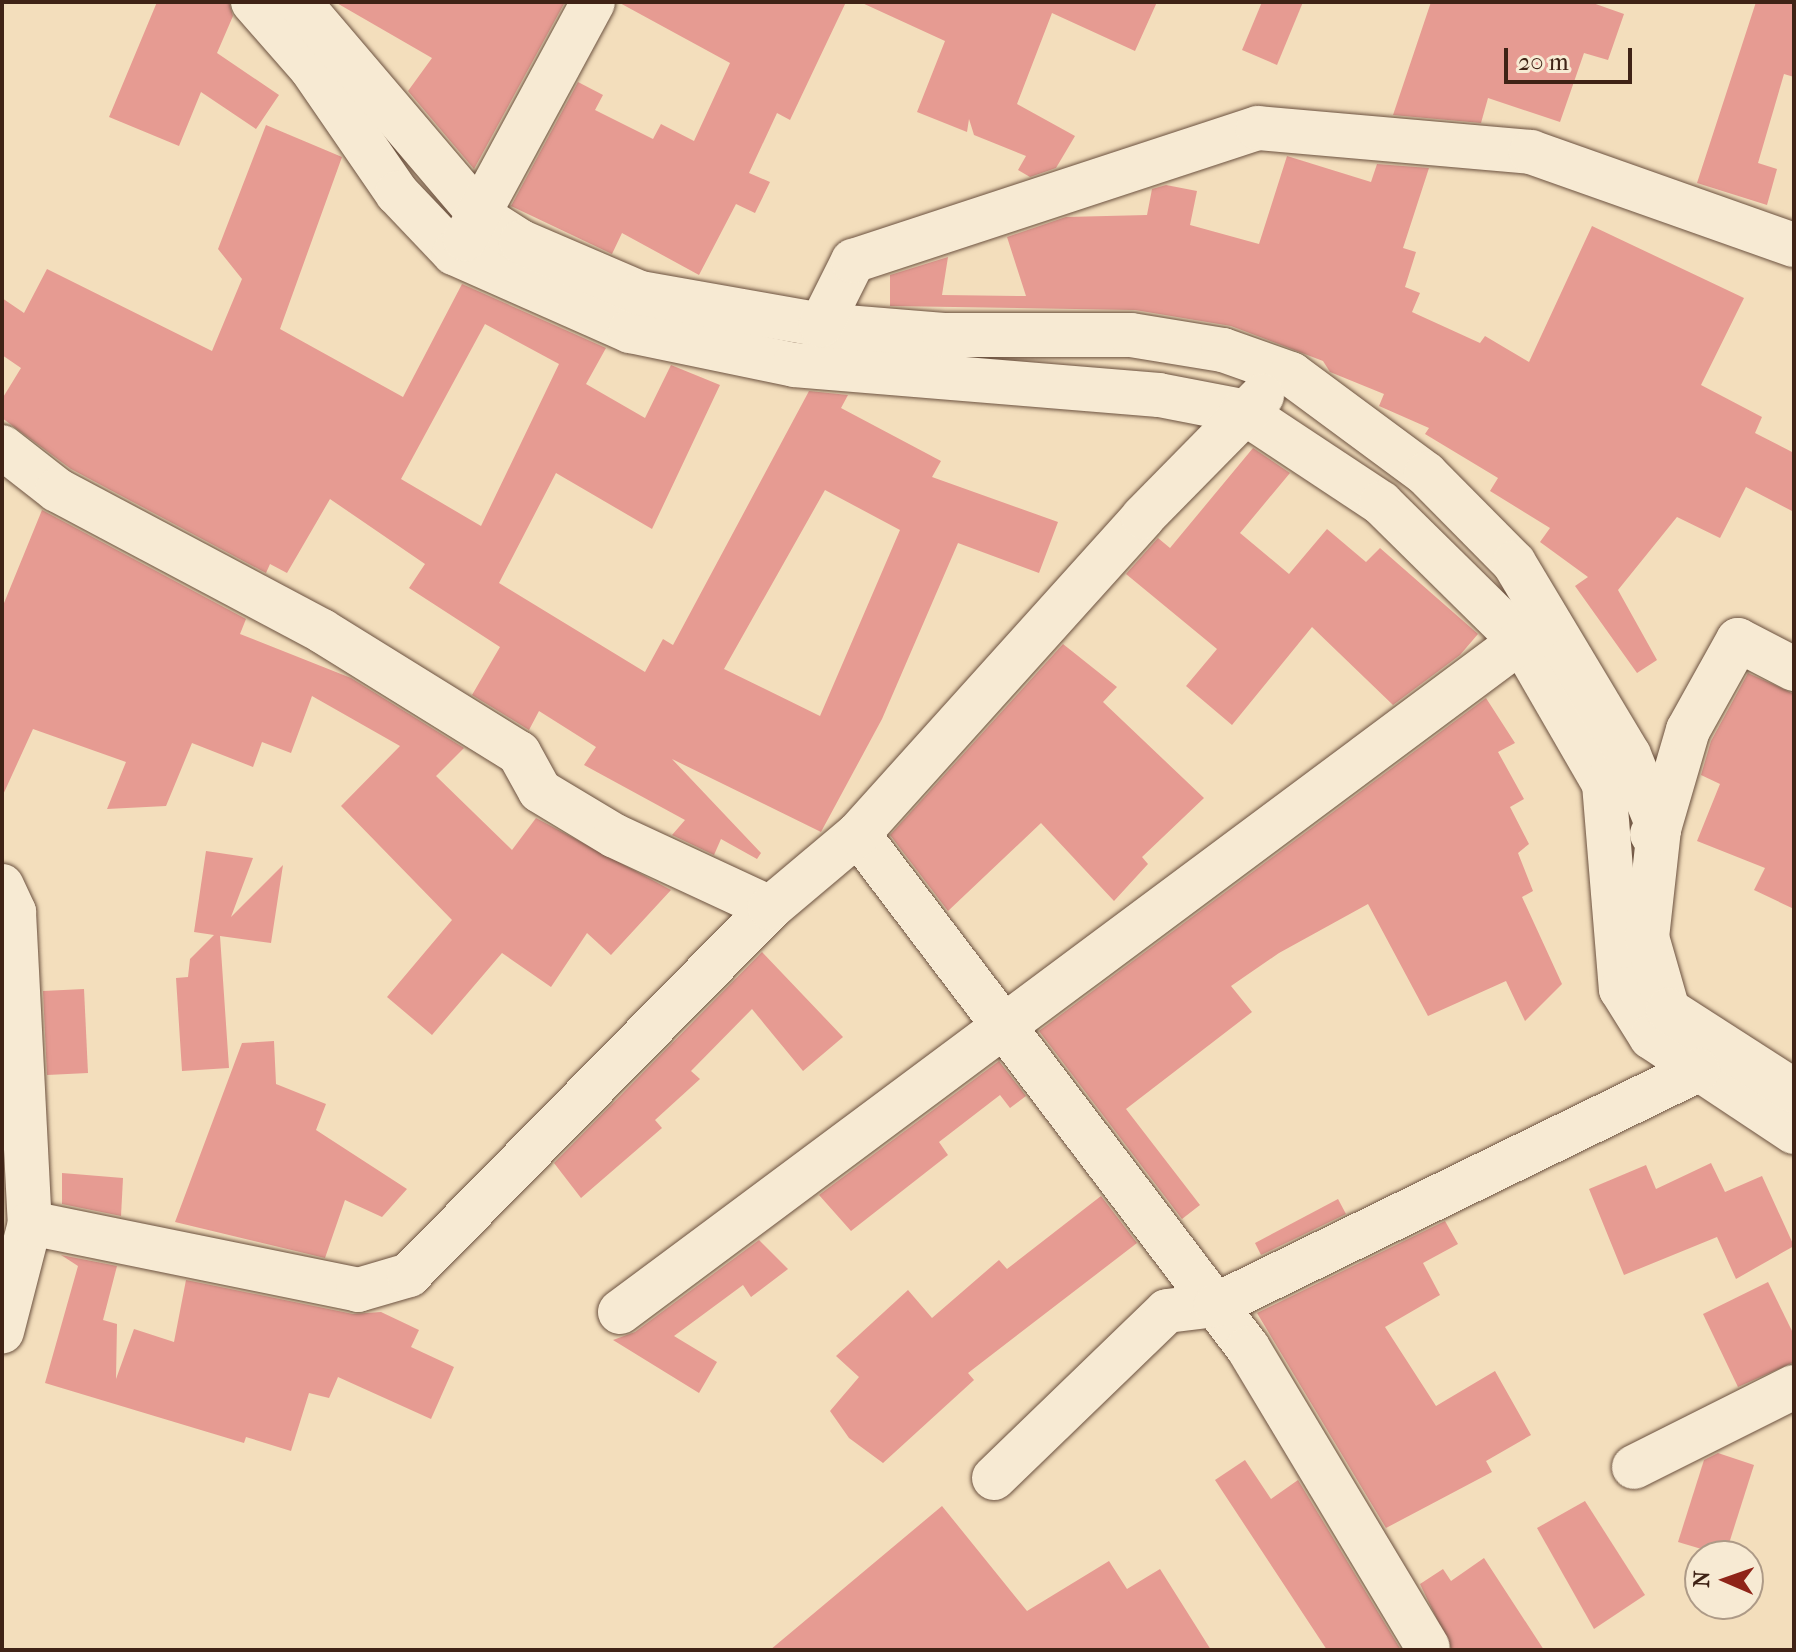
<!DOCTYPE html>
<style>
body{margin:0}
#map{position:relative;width:1796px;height:1652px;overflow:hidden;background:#f3debc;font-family:"IM FELL French Canon",serif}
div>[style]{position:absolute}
.building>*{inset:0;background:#e69b92}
.roads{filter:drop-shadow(0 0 2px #6c5240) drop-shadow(0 0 2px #6c5240)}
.street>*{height:44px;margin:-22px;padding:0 22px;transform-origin:22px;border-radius:22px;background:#f7ead3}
span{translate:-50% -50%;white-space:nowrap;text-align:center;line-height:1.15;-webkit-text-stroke:6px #f7ead3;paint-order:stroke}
.frame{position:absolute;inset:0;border:4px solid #3f2316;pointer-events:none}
.north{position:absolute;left:1684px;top:1540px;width:80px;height:80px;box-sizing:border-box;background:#f7ead3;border:2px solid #ad9a87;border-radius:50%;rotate:272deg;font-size:22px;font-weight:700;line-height:32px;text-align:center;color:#3f2316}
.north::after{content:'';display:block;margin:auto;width:28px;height:36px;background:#8f2418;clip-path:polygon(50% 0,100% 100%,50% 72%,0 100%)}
.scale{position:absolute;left:1504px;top:48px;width:128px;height:36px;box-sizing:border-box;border:4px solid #3f2316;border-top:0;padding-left:10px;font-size:24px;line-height:28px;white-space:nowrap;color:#3f2316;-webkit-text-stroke:6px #f7ead3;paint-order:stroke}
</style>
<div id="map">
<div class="building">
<div style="clip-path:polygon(157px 2px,229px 2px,233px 16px,217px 53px,279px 95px,256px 129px,201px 92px,179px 146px,109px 117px)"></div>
<div style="clip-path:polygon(335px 2px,565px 2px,474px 169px,408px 91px,432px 58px)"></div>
<div style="clip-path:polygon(618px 2px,846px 2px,790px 120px,777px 113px,749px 173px,770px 182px,755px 213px,736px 204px,699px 275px,622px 233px,612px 254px,511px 206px,578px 82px,603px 95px,595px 110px,653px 139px,661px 124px,694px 141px,730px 63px)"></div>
<div style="clip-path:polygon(860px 2px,1157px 2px,1135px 51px,1052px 13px,1017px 104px,1075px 136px,1056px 168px,1030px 177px,1018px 170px,1026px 156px,974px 135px,969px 119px,967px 132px,917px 112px,945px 41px)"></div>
<div style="clip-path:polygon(1262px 2px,1303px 2px,1277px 65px,1242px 50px)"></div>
<div style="clip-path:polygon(1431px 2px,1590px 2px,1624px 14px,1608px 60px,1584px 53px,1560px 122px,1488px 98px,1481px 123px,1393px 115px)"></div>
<div style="clip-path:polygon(1756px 2px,1794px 2px,1794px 77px,1784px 74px,1758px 163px,1777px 169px,1767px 205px,1697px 183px)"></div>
<div style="clip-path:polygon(evenodd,266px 125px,342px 157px,280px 329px,403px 397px,462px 284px,606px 348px,586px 384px,645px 418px,671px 365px,720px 385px,652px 529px,556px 473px,499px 583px,645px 672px,663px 639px,673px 645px,809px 391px,848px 395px,841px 408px,941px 461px,932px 477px,1058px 522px,1039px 573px,958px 543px,882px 719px,821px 832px,672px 759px,761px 853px,757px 859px,721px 839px,714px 855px,672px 835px,685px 820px,584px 765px,596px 747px,539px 711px,529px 730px,472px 695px,500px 647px,409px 588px,425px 564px,330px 499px,287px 573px,270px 564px,266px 573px,71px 469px,2px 418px,2px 399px,21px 368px,2px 355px,2px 298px,24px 313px,47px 269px,212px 351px,242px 279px,218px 249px,266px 125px,485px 324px,559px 364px,481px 526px,401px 479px,485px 324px,266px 125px,825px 490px,900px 530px,820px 716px,724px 669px,825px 490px)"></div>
<div style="clip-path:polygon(1287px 156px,1371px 182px,1377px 164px,1429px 168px,1403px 248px,1416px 252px,1405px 287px,1420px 293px,1412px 312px,1480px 343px,1485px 336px,1529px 362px,1592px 226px,1744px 298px,1701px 385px,1762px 417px,1755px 433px,1794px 453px,1794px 512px,1746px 487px,1720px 538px,1677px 517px,1618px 590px,1657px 660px,1637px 673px,1575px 586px,1588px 577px,1540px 542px,1550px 528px,1490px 491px,1498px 478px,1425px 434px,1429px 428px,1379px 406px,1384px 394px,1330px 372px,1323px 361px,1231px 326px,1135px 310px,890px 306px,890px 275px,948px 257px,942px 295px,1026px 296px,1007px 237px,1066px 217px,1147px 215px,1152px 189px,1166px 185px,1197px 191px,1190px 225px,1259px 244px)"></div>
<div style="clip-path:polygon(1253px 448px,1290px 473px,1240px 533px,1289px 574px,1327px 529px,1366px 562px,1380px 548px,1478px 634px,1460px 655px,1393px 705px,1312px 627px,1232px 725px,1186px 686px,1217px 649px,1126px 574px,1158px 538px,1170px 548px)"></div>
<div style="clip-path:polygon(42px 510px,246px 619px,240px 634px,351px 678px,464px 748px,436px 776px,512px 850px,536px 818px,671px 890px,611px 955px,587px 933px,551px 987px,502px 953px,432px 1035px,387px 997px,452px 920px,341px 806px,400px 746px,312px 696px,291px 753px,262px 742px,253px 767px,192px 743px,166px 806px,107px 809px,126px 762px,33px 729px,2px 797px,2px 608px)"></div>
<div style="clip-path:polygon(1063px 644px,1117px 687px,1103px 702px,1204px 798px,1142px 857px,1148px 864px,1114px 901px,1041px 823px,948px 911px,890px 835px)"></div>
<div style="clip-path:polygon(1748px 673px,1794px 694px,1794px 909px,1754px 890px,1765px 868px,1697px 841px,1720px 784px,1701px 775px,1711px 741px)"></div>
<div style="clip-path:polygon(1486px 698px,1515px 743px,1498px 752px,1524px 799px,1510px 807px,1529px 844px,1518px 853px,1533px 891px,1522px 897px,1562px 984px,1525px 1021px,1506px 981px,1428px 1016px,1368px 904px,1279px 953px,1231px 986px,1252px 1012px,1126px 1109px,1200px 1205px,1182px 1219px,1039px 1031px)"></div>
<div style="clip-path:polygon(206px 851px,253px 858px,231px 917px,283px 865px,271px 943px,220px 936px,229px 1068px,182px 1071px,176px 978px,188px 977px,190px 959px,214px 935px,194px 932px)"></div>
<div style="clip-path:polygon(762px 952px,843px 1037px,803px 1071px,752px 1009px,691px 1071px,700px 1079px,655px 1120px,662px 1128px,581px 1198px,554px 1163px)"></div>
<div style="clip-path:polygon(84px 989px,88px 1073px,47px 1075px,43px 991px)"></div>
<div style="clip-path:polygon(274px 1041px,276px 1084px,326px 1104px,316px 1130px,407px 1189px,382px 1217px,345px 1200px,325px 1258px,175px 1222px,242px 1043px)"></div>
<div style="clip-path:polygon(999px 1061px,1026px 1096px,1010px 1108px,1000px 1095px,939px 1142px,948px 1155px,851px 1231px,819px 1195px)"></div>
<div style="clip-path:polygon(1711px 1163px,1725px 1192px,1762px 1176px,1794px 1246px,1736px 1279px,1717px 1237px,1624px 1275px,1589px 1189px,1646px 1165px,1656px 1189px)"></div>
<div style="clip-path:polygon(62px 1173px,123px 1178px,121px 1216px,62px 1204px)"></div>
<div style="clip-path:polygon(1101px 1196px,1137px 1243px,968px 1373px,974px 1380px,883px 1463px,849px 1438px,830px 1411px,859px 1377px,836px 1356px,908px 1290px,932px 1318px,999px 1260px,1007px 1269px)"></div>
<div style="clip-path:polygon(1338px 1199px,1346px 1214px,1261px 1255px,1255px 1243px)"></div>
<div style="clip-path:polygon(1445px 1221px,1458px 1244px,1423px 1263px,1440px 1295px,1385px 1327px,1436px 1406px,1495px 1371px,1531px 1435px,1486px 1461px,1492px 1472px,1386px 1528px,1257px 1313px)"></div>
<div style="clip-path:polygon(759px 1240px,788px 1269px,751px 1297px,743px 1285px,674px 1336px,717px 1362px,699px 1393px,613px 1340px,635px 1332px)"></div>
<div style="clip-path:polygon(61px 1255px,117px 1266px,103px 1320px,117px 1324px,116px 1379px,134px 1329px,174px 1342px,186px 1280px,353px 1314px,381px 1312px,419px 1330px,411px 1347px,454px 1367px,431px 1419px,338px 1377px,329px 1398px,309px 1393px,291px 1451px,246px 1437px,244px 1443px,45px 1383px,78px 1266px)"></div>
<div style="clip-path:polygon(1768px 1282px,1794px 1335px,1794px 1362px,1738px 1387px,1703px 1314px)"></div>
<div style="clip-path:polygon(1718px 1453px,1754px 1465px,1725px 1556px,1678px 1542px,1704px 1460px)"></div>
<div style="clip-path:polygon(1245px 1460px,1271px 1499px,1298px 1480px,1401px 1650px,1327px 1650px,1215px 1480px)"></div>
<div style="clip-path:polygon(1585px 1501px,1645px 1595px,1594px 1629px,1537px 1528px)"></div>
<div style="clip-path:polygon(942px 1506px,1027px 1611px,1109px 1561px,1127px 1589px,1160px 1569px,1211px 1650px,770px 1650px)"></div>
<div style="clip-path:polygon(1484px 1558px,1544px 1650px,1452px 1650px,1420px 1584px,1443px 1569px,1451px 1581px)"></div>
</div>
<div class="roads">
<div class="street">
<div style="left:253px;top:2px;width:88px;rotate:48.7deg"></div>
<div style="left:311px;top:68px;width:152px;rotate:55.5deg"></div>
<div style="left:397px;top:193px;width:83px;rotate:46.5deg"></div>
<div style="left:454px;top:253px;width:193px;rotate:23.9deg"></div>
<div style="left:630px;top:331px;width:167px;rotate:11.7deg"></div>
<div style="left:794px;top:365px;width:366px;rotate:4.7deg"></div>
<div style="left:1159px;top:395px;width:85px;rotate:10.9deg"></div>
<div style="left:1242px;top:411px;width:167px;rotate:33.5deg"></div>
<div style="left:1381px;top:503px;width:198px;rotate:44.6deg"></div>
<div style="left:1522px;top:642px;width:164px;rotate:60deg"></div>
<div style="left:1604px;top:784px;width:206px;rotate:85.3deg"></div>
<div style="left:1621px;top:989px;width:57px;rotate:58deg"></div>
<div style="left:1651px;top:1037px;width:172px;rotate:33.6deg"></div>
<div style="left:299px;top:2px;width:282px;rotate:49.6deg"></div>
<div style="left:482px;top:217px;width:46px;rotate:32.7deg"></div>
<div style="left:521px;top:242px;width:129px;rotate:23.2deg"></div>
<div style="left:640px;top:293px;width:184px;rotate:10deg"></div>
<div style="left:821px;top:325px;width:123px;rotate:4.6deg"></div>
<div style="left:944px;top:335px;width:187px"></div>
<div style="left:1131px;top:335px;width:93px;rotate:9.3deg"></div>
<div style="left:1223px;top:350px;width:72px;rotate:19.4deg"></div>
<div style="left:1291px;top:374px;width:168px;rotate:36.5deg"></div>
<div style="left:1426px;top:474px;width:125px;rotate:45.3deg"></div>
<div style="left:1514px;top:563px;width:224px;rotate:59.1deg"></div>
<div style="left:1629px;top:755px;width:80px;rotate:67.9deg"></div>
<div style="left:1659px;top:829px;width:109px;rotate:96.3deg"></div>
<div style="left:1647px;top:937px;width:76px;rotate:74deg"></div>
<div style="left:1668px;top:1010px;width:150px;rotate:32.7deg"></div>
<div style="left:465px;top:239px;width:269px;rotate:-61.6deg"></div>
<div style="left:821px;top:325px;width:72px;rotate:-63.4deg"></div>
<div style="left:853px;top:261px;width:426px;rotate:-18.2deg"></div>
<div style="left:1258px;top:128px;width:274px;rotate:5deg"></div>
<div style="left:1531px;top:152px;width:279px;rotate:19.5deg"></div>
<div style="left:2px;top:447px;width:70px;rotate:38deg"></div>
<div style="left:57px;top:490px;width:300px;rotate:28deg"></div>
<div style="left:322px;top:631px;width:232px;rotate:31.8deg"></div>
<div style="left:519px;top:753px;width:43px;rotate:61.1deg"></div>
<div style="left:540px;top:791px;width:87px;rotate:31deg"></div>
<div style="left:615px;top:836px;width:171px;rotate:24.9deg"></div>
<div style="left:858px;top:834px;width:645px;rotate:52.81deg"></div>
<div style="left:1248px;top:1348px;width:349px;rotate:59deg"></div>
<div style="left:1652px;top:834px;width:9px;rotate:-36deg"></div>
<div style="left:1659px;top:829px;width:103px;rotate:-73.7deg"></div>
<div style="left:1688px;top:730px;width:103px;rotate:-60.9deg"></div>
<div style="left:1738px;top:640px;width:63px;rotate:27.4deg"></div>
<div style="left:2px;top:886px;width:29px;rotate:65deg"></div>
<div style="left:14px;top:912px;width:311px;rotate:87.1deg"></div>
<div style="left:30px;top:1223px;width:112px;rotate:104.5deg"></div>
<div style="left:30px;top:1223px;width:335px;rotate:11.5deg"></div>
<div style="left:358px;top:1290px;width:53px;rotate:-16.4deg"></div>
<div style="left:409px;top:1275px;width:515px;rotate:-45.47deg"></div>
<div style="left:770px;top:908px;width:115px;rotate:-40.1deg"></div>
<div style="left:858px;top:834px;width:426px;rotate:-48deg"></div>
<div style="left:1143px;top:517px;width:170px;rotate:-45.5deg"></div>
<div style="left:620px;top:1312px;width:1153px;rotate:-36.68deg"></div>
<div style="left:1634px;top:1467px;width:179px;rotate:-26.6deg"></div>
<div style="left:994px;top:1478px;width:240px;rotate:-44deg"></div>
<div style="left:1167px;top:1311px;width:49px;rotate:-7deg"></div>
<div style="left:1216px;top:1305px;width:536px;rotate:-25.99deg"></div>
</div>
</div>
<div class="frame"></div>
<div class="north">N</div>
<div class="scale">20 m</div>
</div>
